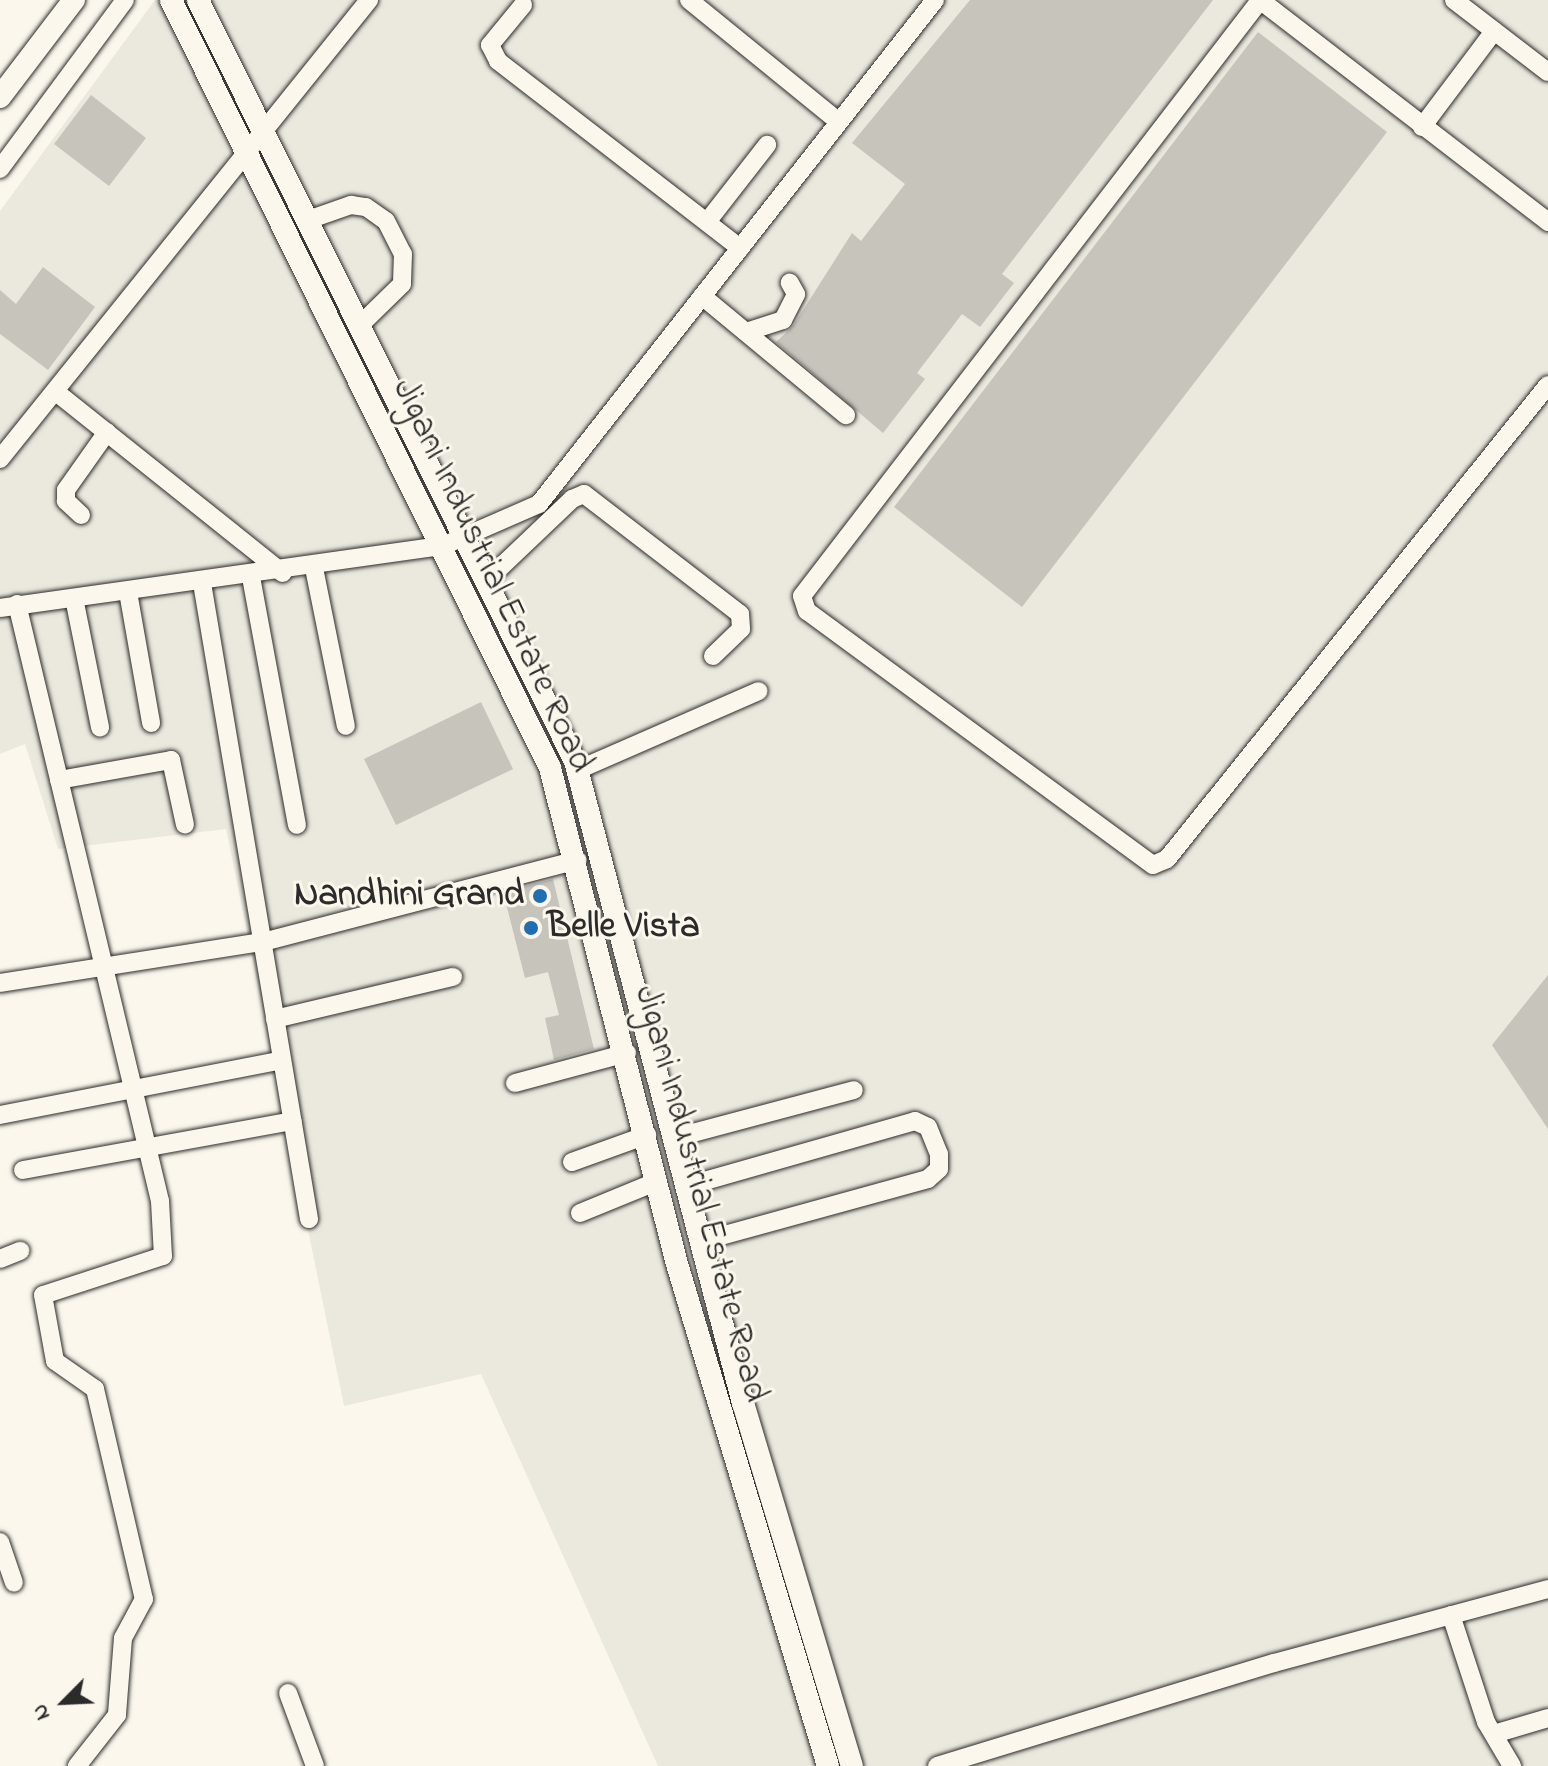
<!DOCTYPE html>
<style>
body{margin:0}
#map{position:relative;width:1548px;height:1766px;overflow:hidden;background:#fbf7ec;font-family:"Indie Flower",sans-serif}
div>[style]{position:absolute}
.built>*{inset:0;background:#ebe8de}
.building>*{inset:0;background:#c7c4bc}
.roads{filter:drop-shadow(0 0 2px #2b2b2b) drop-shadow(0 0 2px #2b2b2b)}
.minor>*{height:18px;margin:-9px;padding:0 9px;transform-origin:9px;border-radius:9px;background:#fbf7ec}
.major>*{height:22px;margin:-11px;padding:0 11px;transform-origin:11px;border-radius:11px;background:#fbf7ec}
.dots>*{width:22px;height:22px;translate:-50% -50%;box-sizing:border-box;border:4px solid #fbf7ec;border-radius:50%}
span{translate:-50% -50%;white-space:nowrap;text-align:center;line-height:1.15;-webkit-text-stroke:6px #fbf7ec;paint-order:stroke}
.street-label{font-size:36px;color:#2b2b2b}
.poi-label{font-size:36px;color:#2b2b2b;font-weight:700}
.right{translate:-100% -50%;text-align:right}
.left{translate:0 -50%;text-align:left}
.north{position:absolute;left:24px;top:1662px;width:80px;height:80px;-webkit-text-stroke:6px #fbf7ec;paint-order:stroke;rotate:246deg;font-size:22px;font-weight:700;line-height:32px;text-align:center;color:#2b2b2b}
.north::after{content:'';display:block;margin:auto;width:28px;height:36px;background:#2b2b2b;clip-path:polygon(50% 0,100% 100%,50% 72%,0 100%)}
</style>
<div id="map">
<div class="built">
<div style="clip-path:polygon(155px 0,1548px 0,1548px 1766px,658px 1766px,481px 1374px,344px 1406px,226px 829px,58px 849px,25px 744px,0 754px,0 211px)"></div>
</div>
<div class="building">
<div style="clip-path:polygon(970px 0,1213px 0,1002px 274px,1014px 283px,980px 327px,962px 314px,917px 373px,925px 379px,883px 433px,776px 342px,793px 326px,852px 233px,861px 241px,905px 184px,852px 143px)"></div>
<div style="clip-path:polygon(1258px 32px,1387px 132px,1022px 607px,894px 507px)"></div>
<div style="clip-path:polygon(91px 95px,146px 138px,109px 186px,54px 144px)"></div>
<div style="clip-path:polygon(43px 267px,95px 307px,48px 370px,0 334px,0 290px,16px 304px)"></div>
<div style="clip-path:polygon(481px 702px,513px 769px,396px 825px,364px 759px)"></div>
<div style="clip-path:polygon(553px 879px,594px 1049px,554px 1060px,545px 1018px,559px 1015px,548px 972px,525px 978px,503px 892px)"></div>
<div style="clip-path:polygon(1548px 975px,1548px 1129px,1492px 1045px)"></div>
</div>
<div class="roads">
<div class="minor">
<div style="left:689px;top:0;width:193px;rotate:39.1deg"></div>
<div style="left:1260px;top:0;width:364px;rotate:37.6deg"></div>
<div style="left:1454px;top:0;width:118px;rotate:37.5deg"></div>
<div style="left:1258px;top:3px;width:748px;rotate:127.56deg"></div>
<div style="left:802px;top:596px;width:16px;rotate:72deg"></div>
<div style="left:807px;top:611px;width:429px;rotate:36.3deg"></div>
<div style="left:1153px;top:865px;width:15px;rotate:-23deg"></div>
<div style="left:1167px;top:859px;width:608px;rotate:-51.21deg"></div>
<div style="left:523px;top:5px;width:52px;rotate:129.5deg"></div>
<div style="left:490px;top:45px;width:18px;rotate:63deg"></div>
<div style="left:498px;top:61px;width:306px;rotate:37.7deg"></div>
<div style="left:1422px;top:127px;width:120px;rotate:-53.1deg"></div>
<div style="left:0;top:169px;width:210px;rotate:-53.5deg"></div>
<div style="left:308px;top:220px;width:46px;rotate:-19.2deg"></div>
<div style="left:351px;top:205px;width:15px;rotate:8deg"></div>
<div style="left:366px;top:207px;width:24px;rotate:35deg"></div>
<div style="left:386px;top:221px;width:37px;rotate:63deg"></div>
<div style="left:403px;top:254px;width:30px;rotate:92deg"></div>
<div style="left:402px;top:284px;width:59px;rotate:135.7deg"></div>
<div style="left:707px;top:222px;width:98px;rotate:-52.1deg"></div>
<div style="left:702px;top:296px;width:187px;rotate:39.6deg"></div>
<div style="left:746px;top:332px;width:39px;rotate:-18deg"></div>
<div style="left:783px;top:320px;width:29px;rotate:-63deg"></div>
<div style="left:796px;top:294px;width:13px;rotate:-119deg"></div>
<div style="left:56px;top:392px;width:290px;rotate:38.6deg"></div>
<div style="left:0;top:459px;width:589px;rotate:-51.2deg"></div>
<div style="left:81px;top:515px;width:21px;rotate:-137deg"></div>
<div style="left:66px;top:501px;width:11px;rotate:-90deg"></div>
<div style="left:66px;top:490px;width:71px;rotate:-54.7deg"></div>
<div style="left:314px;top:568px;width:161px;rotate:78.6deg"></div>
<div style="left:251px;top:577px;width:252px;rotate:79.5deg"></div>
<div style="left:486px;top:581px;width:119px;rotate:-43.6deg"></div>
<div style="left:572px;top:499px;width:13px;rotate:-23deg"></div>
<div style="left:584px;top:494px;width:197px;rotate:37.6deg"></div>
<div style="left:740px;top:614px;width:15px;rotate:86deg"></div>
<div style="left:741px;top:629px;width:39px;rotate:136deg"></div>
<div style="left:202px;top:583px;width:645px;rotate:80.45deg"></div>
<div style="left:128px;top:592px;width:133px;rotate:80deg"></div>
<div style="left:74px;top:598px;width:132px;rotate:78.6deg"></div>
<div style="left:17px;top:604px;width:614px;rotate:76.53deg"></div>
<div style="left:160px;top:1201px;width:55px;rotate:86.9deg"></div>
<div style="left:163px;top:1256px;width:126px;rotate:162deg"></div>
<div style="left:43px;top:1295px;width:67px;rotate:79.7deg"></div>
<div style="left:55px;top:1361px;width:49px;rotate:35deg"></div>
<div style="left:95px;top:1389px;width:216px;rotate:76.9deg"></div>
<div style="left:144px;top:1599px;width:44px;rotate:118.3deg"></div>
<div style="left:123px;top:1638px;width:77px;rotate:94.5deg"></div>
<div style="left:117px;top:1715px;width:65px;rotate:128.1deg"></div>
<div style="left:0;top:608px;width:447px;rotate:-8deg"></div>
<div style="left:443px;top:546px;width:105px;rotate:-23.6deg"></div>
<div style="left:539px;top:504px;width:641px;rotate:-51.84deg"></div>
<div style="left:578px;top:770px;width:197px;rotate:-23.6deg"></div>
<div style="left:59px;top:780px;width:114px;rotate:-10.1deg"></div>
<div style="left:171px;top:760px;width:66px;rotate:77.8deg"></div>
<div style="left:0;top:983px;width:266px;rotate:-8.9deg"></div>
<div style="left:263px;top:942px;width:325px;rotate:-14.6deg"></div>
<div style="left:275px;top:1019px;width:183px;rotate:-13.3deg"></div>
<div style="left:515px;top:1083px;width:116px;rotate:-15deg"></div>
<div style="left:0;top:1115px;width:287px;rotate:-11deg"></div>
<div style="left:674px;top:1138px;width:186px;rotate:-14.9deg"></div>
<div style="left:572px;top:1162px;width:80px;rotate:-19.8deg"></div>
<div style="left:23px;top:1170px;width:274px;rotate:-10.3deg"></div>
<div style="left:687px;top:1186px;width:237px;rotate:-15.9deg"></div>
<div style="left:915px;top:1121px;width:14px;rotate:25deg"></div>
<div style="left:928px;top:1127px;width:29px;rotate:68deg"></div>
<div style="left:939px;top:1154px;width:15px;rotate:90deg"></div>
<div style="left:939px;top:1169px;width:15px;rotate:138deg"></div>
<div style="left:928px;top:1179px;width:237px;rotate:164.6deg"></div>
<div style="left:580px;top:1213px;width:84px;rotate:-22.3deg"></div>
<div style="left:0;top:1259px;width:22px;rotate:-22deg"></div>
<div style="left:0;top:1542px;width:43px;rotate:71.1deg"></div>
<div style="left:1451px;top:1615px;width:113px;rotate:71.9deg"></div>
<div style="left:1486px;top:1722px;width:51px;rotate:59.4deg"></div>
<div style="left:288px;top:1693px;width:78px;rotate:69.7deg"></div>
<div style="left:1494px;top:1734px;width:56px;rotate:-16.5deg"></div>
<div style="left:937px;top:1766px;width:352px;rotate:-17deg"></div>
<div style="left:1274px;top:1663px;width:284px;rotate:-15.1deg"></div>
</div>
<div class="major">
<div style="left:171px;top:0;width:856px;rotate:63.73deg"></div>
<div style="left:550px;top:768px;width:512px;rotate:75.64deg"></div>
<div style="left:677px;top:1264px;width:524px;rotate:73.26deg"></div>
<div style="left:198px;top:0;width:849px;rotate:63.65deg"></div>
<div style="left:575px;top:761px;width:664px;rotate:75.34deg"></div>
<div style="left:743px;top:1403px;width:379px;rotate:73.3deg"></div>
<div style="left:0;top:97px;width:122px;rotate:-52.7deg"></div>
</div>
</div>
<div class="dots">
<div style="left:540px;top:896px;background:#1f6fb2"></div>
<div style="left:531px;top:928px;background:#1f6fb2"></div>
</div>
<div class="street-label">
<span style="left:492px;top:576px;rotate:65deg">Jigani Industrial Estate Road</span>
<span style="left:700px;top:1194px;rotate:75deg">Jigani Industrial Estate Road</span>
</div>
<div class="poi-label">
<span class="right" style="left:524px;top:896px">Nandhini Grand</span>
<span class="left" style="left:547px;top:928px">Belle Vista</span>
</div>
<div class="north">N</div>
</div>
